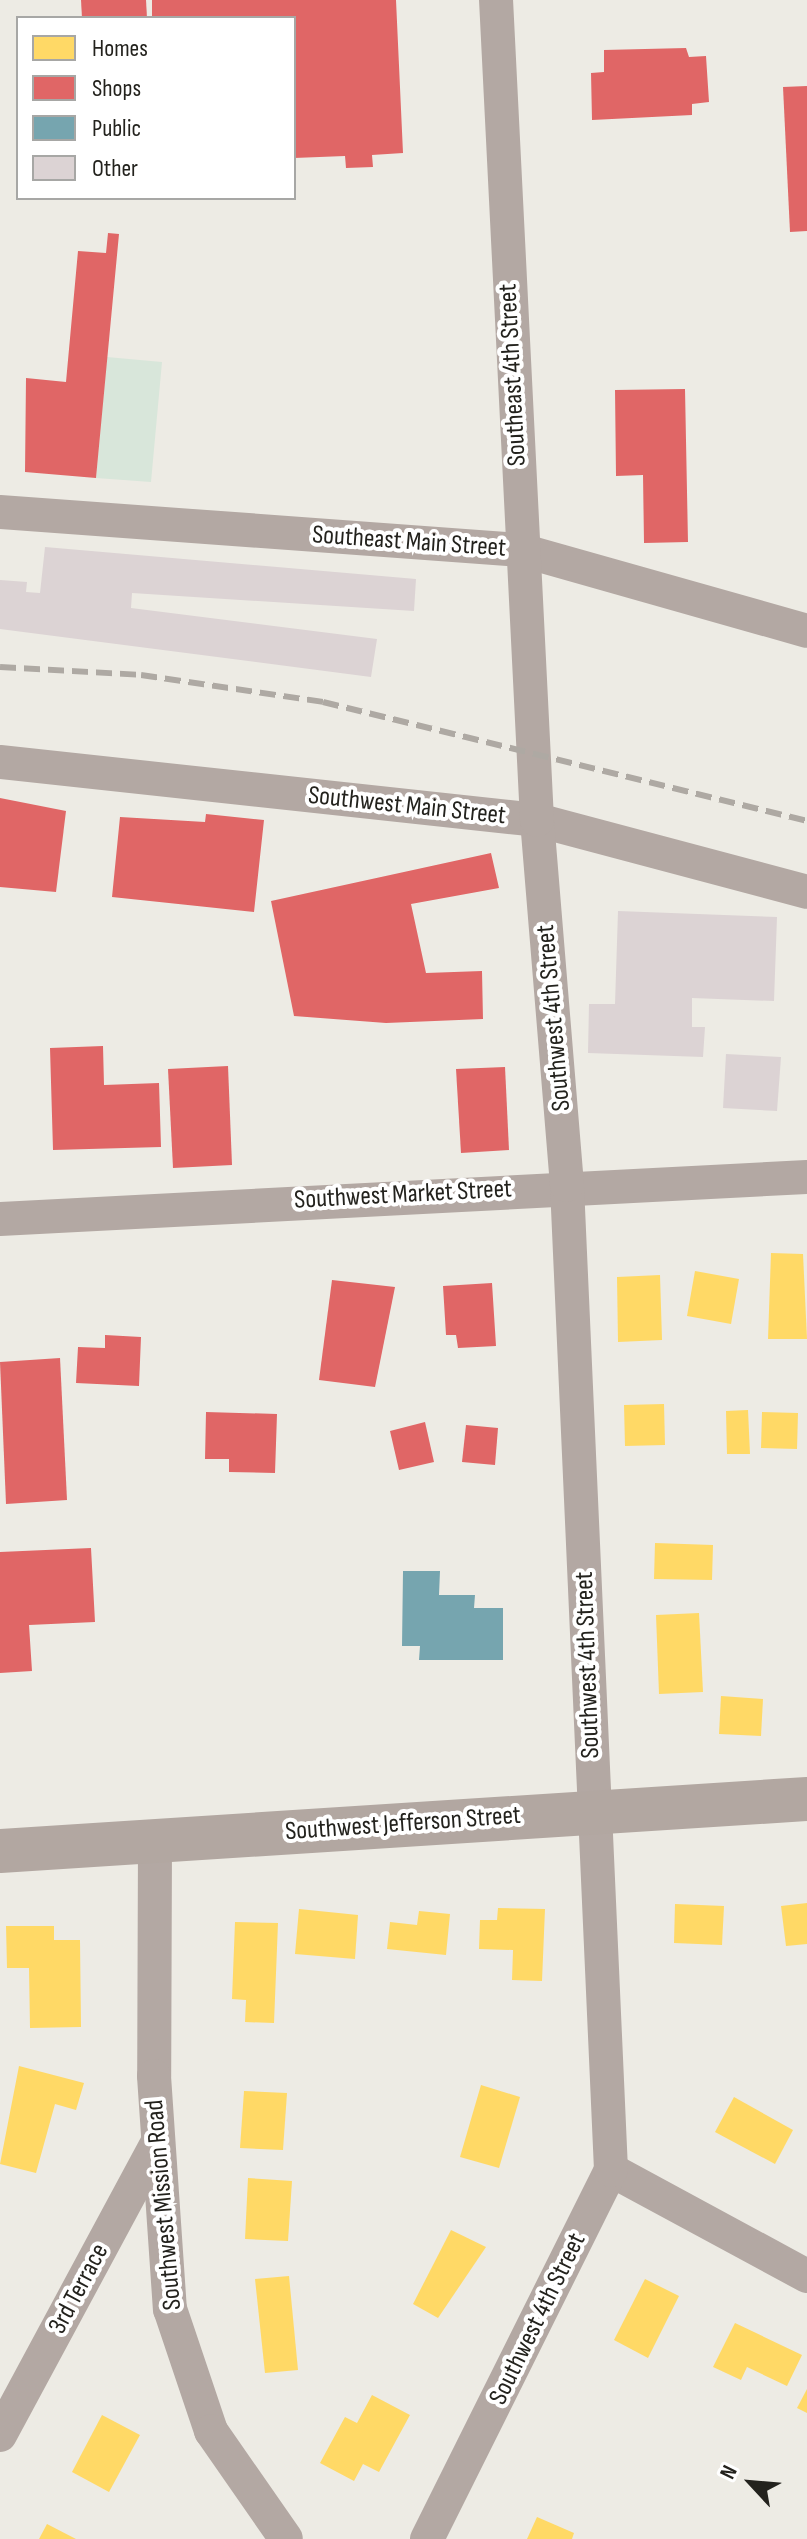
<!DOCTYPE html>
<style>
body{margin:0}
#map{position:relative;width:807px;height:2539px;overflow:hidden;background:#edebe4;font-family:"Sofia Sans Condensed",sans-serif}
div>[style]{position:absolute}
.green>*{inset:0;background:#d8e6da}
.homes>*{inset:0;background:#ffd966}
.shops>*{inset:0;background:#e06666}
.public>*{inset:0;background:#76a5af}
.building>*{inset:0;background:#dcd3d4}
.street>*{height:34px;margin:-17px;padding:0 17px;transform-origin:17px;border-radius:17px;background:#b3a8a3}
.secondary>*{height:44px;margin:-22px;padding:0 22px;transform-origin:22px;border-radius:22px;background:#b2a7a1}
.rail>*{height:6px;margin-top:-3px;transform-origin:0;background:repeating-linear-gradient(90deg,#aea9a3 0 16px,transparent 0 24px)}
span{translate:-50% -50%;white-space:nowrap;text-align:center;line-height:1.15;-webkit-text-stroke:8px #fff;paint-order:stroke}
.street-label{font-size:26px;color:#23221d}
.legend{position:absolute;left:16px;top:16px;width:280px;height:184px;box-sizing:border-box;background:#fff;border:2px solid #a7a7a5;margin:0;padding:10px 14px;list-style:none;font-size:24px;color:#23221d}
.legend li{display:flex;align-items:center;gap:16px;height:40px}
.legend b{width:40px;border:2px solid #a7a7a5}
.north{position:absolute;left:711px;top:2443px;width:80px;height:80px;-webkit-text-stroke:6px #fff;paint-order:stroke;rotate:296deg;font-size:22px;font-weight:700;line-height:32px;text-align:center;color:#23221d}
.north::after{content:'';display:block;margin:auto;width:28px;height:36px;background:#23221d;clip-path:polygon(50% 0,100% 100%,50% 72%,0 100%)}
</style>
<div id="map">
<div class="green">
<div style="clip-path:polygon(107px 357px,162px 362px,151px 482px,96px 478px)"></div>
</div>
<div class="homes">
<div style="clip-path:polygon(771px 1253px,803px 1254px,807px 1339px,768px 1339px)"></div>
<div style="clip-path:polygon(695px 1271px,739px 1279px,731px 1324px,687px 1316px)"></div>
<div style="clip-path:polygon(660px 1275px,662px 1340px,618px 1342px,617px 1277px)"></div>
<div style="clip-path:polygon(664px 1404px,665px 1445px,625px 1446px,624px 1405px)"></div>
<div style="clip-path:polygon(748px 1410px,750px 1454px,727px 1454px,726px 1411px)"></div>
<div style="clip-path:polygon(762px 1412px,798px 1413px,797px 1449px,761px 1448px)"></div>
<div style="clip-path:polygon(655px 1543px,713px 1545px,712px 1580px,654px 1579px)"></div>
<div style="clip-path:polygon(699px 1613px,703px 1692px,659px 1694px,656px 1615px)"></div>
<div style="clip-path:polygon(721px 1696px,763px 1699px,761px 1736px,719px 1734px)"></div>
<div style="clip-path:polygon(807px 1903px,807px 1944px,786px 1946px,781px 1906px)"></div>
<div style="clip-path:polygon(675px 1904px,724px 1906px,722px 1945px,674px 1943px)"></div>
<div style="clip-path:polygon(498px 1908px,545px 1909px,542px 1981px,512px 1980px,513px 1950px,479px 1949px,480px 1920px,497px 1920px)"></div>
<div style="clip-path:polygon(299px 1909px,358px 1915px,355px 1959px,295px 1954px)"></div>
<div style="clip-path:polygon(419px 1911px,450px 1914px,446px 1955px,387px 1949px,390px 1922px,417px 1925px)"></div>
<div style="clip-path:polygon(235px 1922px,278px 1923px,274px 2023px,245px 2022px,246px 2000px,232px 1999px)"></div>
<div style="clip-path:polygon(6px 1926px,54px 1926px,54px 1940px,80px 1940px,81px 2027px,30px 2028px,29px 1968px,7px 1968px)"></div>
<div style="clip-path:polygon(19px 2066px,84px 2083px,76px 2110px,55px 2104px,36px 2173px,0 2164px)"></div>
<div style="clip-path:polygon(481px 2085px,520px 2097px,499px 2168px,460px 2157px)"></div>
<div style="clip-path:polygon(244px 2091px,287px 2093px,283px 2150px,240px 2148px)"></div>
<div style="clip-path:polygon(734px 2097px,793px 2130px,775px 2164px,715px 2132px)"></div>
<div style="clip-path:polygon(248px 2178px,292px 2181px,288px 2241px,245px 2239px)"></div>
<div style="clip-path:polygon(451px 2230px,486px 2247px,438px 2318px,413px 2304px)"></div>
<div style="clip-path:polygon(289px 2276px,298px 2370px,265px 2373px,255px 2279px)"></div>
<div style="clip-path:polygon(645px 2279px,679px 2296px,648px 2358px,614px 2340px)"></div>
<div style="clip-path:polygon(735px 2323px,802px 2355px,787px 2386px,747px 2367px,741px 2380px,713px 2367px)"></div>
<div style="clip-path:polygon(807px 2389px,807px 2413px,797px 2408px)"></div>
<div style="clip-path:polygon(372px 2395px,410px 2415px,379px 2472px,363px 2464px,354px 2481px,320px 2463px,345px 2417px,357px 2423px)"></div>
<div style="clip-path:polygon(102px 2415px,140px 2435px,109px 2492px,72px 2472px)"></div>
<div style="clip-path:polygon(537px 2517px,574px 2533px,572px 2539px,527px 2539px)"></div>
<div style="clip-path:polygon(47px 2524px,76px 2539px,39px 2539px)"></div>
</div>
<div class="shops">
<div style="clip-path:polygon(81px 0,146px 0,147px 18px,82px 18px)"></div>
<div style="clip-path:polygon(152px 0,396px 0,403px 153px,372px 155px,373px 167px,346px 168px,345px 156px,294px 158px,294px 18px,152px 18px)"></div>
<div style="clip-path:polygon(686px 48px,689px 57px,706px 56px,709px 102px,692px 104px,692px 115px,592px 120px,591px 73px,604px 72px,604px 50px)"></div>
<div style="clip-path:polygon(807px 86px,807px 231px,790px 232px,783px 87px)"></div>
<div style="clip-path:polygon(108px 233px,119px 234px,96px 478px,25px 472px,26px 378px,66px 382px,78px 251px,106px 253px)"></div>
<div style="clip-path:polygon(685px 389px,688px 542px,644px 543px,643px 475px,616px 476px,615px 390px)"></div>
<div style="clip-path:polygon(0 798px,66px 811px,56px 892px,0 887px)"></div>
<div style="clip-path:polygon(206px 814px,264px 820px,254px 912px,112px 897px,120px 817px,205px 822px)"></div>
<div style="clip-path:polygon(491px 853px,499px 888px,411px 904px,426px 973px,482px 971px,483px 1019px,386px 1023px,294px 1016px,271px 901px)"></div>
<div style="clip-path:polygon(103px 1046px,104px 1085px,159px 1083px,161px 1147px,53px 1150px,50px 1048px)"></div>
<div style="clip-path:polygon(228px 1066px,232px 1165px,173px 1168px,168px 1069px)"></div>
<div style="clip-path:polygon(505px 1067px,509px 1150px,461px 1153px,456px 1069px)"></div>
<div style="clip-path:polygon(332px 1280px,395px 1287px,375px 1387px,319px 1380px)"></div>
<div style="clip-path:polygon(492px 1283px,496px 1346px,458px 1348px,456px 1335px,446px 1335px,443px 1286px)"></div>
<div style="clip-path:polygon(105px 1335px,141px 1337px,139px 1386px,76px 1383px,78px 1347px,105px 1348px)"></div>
<div style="clip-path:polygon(60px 1358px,67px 1500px,6px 1504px,0 1362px)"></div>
<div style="clip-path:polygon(206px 1412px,277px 1414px,275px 1473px,229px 1472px,229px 1459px,205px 1459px)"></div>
<div style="clip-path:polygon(425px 1422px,434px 1462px,399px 1470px,390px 1431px)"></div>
<div style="clip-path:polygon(466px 1425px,498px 1428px,495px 1465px,462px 1462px)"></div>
<div style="clip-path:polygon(91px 1548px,95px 1622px,29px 1625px,32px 1671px,0 1673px,0 1552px)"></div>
</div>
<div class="public">
<div style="clip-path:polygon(403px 1571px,440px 1571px,439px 1595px,475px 1595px,474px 1608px,503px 1608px,503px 1660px,419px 1660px,420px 1646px,402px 1646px)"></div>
</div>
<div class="building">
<div style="clip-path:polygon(45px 547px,416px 579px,414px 611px,132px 593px,131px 608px,377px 639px,371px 677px,0 629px,0 580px,27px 582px,26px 592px,40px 593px)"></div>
<div style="clip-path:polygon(618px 911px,777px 917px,774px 1001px,692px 998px,692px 1027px,705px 1027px,703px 1057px,588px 1053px,589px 1004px,615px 1004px)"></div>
<div style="clip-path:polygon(726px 1054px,781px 1057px,777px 1111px,723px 1108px)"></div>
</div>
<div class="street">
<div style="left:0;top:512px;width:522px;rotate:4.17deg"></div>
<div style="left:521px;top:550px;width:297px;rotate:15.8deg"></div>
<div style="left:0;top:762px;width:540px;rotate:6.16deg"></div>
<div style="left:537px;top:820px;width:279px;rotate:14.9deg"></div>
<div style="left:0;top:1219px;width:808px;rotate:-2.98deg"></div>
<div style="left:155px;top:1841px;width:235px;rotate:90.2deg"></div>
<div style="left:154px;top:2076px;width:234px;rotate:86.1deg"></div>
<div style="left:170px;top:2309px;width:129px;rotate:71.4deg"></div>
<div style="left:211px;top:2431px;width:131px;rotate:55.2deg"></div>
<div style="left:611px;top:2170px;width:223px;rotate:28.4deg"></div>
<div style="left:0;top:2435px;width:331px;rotate:-61.7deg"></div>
<div style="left:427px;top:2539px;width:412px;rotate:-63.5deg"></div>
<div style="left:611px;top:2170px;width:986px;rotate:-92.56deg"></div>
<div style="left:567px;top:1185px;width:366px;rotate:-94.7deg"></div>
<div style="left:537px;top:820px;width:821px;rotate:-92.86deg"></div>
</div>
<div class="secondary">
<div style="left:0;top:1851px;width:809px;rotate:-3.69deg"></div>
</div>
<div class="rail">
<div style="left:0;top:667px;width:141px;rotate:3.2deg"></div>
<div style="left:141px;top:675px;width:184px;rotate:8.4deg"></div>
<div style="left:323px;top:702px;width:498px;rotate:13.8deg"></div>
</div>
<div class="street-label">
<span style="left:513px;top:375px;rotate:-93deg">Southeast 4th Street</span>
<span style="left:409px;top:542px;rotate:4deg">Southeast Main Street</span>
<span style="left:407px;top:806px;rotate:6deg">Southwest Main Street</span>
<span style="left:554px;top:1018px;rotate:-95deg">Southwest 4th Street</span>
<span style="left:403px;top:1195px;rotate:-3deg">Southwest Market Street</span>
<span style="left:588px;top:1665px;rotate:-92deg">Southwest 4th Street</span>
<span style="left:403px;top:1824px;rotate:-4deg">Southwest Jefferson Street</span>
<span style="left:164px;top:2205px;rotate:-95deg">Southwest Mission Road</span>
<span style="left:79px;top:2289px;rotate:-62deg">3rd Terrace</span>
<span style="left:538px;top:2319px;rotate:-64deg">Southwest 4th Street</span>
</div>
<ul class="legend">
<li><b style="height:22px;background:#ffd966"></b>Homes</li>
<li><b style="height:22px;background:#e06666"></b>Shops</li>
<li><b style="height:22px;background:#76a5af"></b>Public</li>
<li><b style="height:22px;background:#dcd3d4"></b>Other</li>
</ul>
<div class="north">N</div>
</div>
